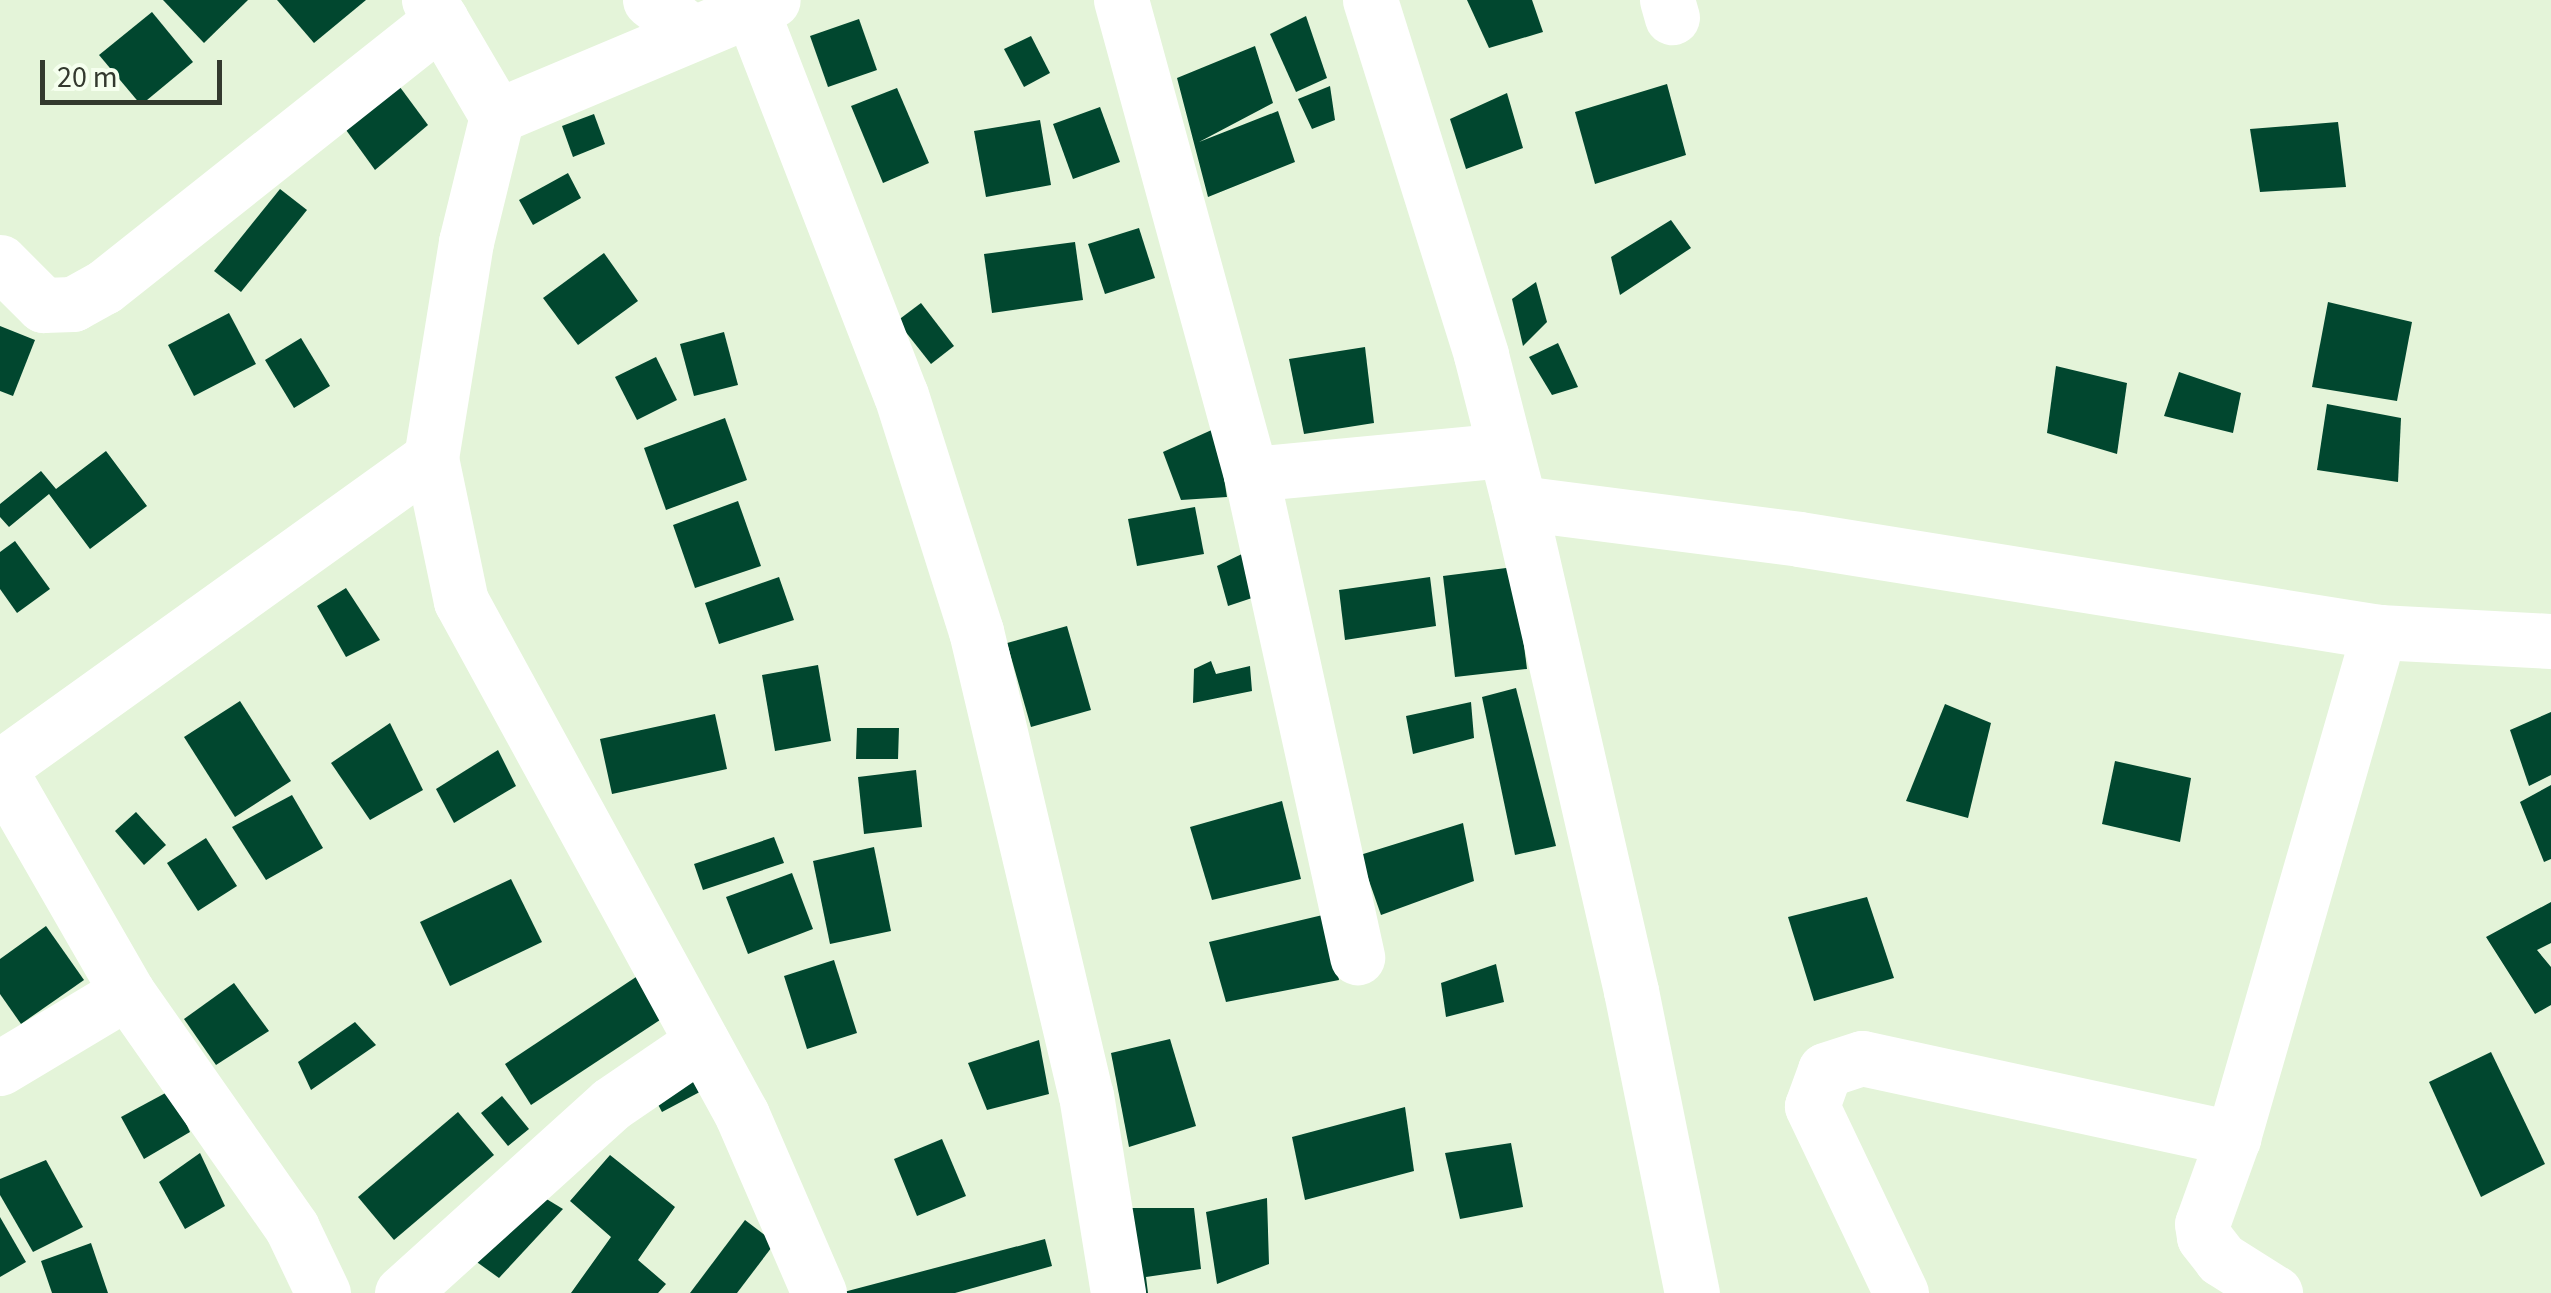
<!DOCTYPE html>
<style>
body{margin:0}
#map{position:relative;width:2551px;height:1293px;overflow:hidden;background:#e4f4d9;font-family:"Source Sans 3",sans-serif}
div>[style]{position:absolute}
.building>*{inset:0;background:#01472f}
.minor>*{height:55px;margin:-27.5px;padding:0 27.5px;transform-origin:27.5px;border-radius:27.5px;background:#fff}
span{translate:-50% -50%;white-space:nowrap;text-align:center;line-height:1.15;-webkit-text-stroke:10px #f5ffee;paint-order:stroke}
.scale{position:absolute;left:40px;top:60px;width:182px;height:45px;box-sizing:border-box;border:5px solid #33392e;border-top:0;padding-left:12px;font-size:30px;line-height:35px;white-space:nowrap;color:#33392e;-webkit-text-stroke:8px #f5ffee;paint-order:stroke}
</style>
<div id="map">
<div class="building">
<div style="clip-path:polygon(163px 0,248px 0,204px 43px)"></div>
<div style="clip-path:polygon(277px 0,366px 0,314px 43px)"></div>
<div style="clip-path:polygon(1467px 0,1532px 0,1543px 32px,1489px 48px)"></div>
<div style="clip-path:polygon(152px 12px,193px 62px,141px 105px,99px 55px)"></div>
<div style="clip-path:polygon(1306px 16px,1327px 78px,1296px 92px,1270px 34px)"></div>
<div style="clip-path:polygon(859px 19px,877px 70px,828px 87px,810px 36px)"></div>
<div style="clip-path:polygon(1031px 36px,1050px 73px,1024px 87px,1004px 49px)"></div>
<div style="clip-path:polygon(1255px 46px,1273px 103px,1199px 142px,1278px 111px,1295px 162px,1208px 197px,1177px 78px)"></div>
<div style="clip-path:polygon(394px 79px,428px 125px,375px 170px,341px 123px)"></div>
<div style="clip-path:polygon(1667px 84px,1686px 155px,1595px 184px,1575px 112px)"></div>
<div style="clip-path:polygon(1330px 86px,1335px 120px,1312px 129px,1298px 99px)"></div>
<div style="clip-path:polygon(897px 88px,929px 163px,883px 183px,851px 106px)"></div>
<div style="clip-path:polygon(1507px 93px,1523px 148px,1466px 169px,1450px 119px)"></div>
<div style="clip-path:polygon(1100px 107px,1120px 162px,1073px 179px,1053px 124px)"></div>
<div style="clip-path:polygon(594px 114px,605px 144px,573px 157px,562px 126px)"></div>
<div style="clip-path:polygon(1040px 120px,1051px 185px,986px 197px,974px 131px)"></div>
<div style="clip-path:polygon(2338px 122px,2346px 187px,2260px 192px,2250px 129px)"></div>
<div style="clip-path:polygon(568px 173px,581px 198px,533px 225px,519px 200px)"></div>
<div style="clip-path:polygon(280px 189px,307px 210px,241px 292px,214px 271px)"></div>
<div style="clip-path:polygon(1671px 220px,1691px 248px,1620px 295px,1611px 257px)"></div>
<div style="clip-path:polygon(1139px 228px,1155px 278px,1105px 294px,1088px 244px)"></div>
<div style="clip-path:polygon(1075px 242px,1083px 300px,992px 313px,984px 254px)"></div>
<div style="clip-path:polygon(604px 253px,638px 301px,578px 345px,543px 298px)"></div>
<div style="clip-path:polygon(1536px 282px,1547px 322px,1523px 346px,1512px 299px)"></div>
<div style="clip-path:polygon(2328px 302px,2412px 322px,2397px 401px,2312px 387px)"></div>
<div style="clip-path:polygon(921px 303px,954px 346px,931px 364px,897px 321px)"></div>
<div style="clip-path:polygon(229px 313px,256px 364px,194px 396px,168px 345px)"></div>
<div style="clip-path:polygon(0 326px,35px 340px,13px 396px,0 391px)"></div>
<div style="clip-path:polygon(724px 332px,738px 385px,694px 396px,680px 344px)"></div>
<div style="clip-path:polygon(301px 338px,330px 386px,294px 408px,265px 360px)"></div>
<div style="clip-path:polygon(1558px 343px,1578px 387px,1552px 395px,1529px 357px)"></div>
<div style="clip-path:polygon(1365px 347px,1374px 423px,1304px 434px,1289px 359px)"></div>
<div style="clip-path:polygon(656px 357px,677px 400px,637px 420px,615px 377px)"></div>
<div style="clip-path:polygon(2056px 366px,2127px 383px,2117px 454px,2047px 433px)"></div>
<div style="clip-path:polygon(2179px 372px,2241px 393px,2233px 433px,2164px 416px)"></div>
<div style="clip-path:polygon(2327px 404px,2401px 418px,2398px 482px,2317px 470px)"></div>
<div style="clip-path:polygon(725px 418px,747px 480px,666px 510px,644px 448px)"></div>
<div style="clip-path:polygon(1216px 428px,1227px 497px,1181px 500px,1163px 452px)"></div>
<div style="clip-path:polygon(106px 451px,147px 506px,90px 549px,49px 494px,9px 527px,0 517px,0 504px,41px 471px,56px 489px)"></div>
<div style="clip-path:polygon(738px 501px,761px 566px,695px 588px,673px 525px)"></div>
<div style="clip-path:polygon(1195px 507px,1204px 554px,1137px 566px,1128px 519px)"></div>
<div style="clip-path:polygon(15px 541px,50px 589px,17px 613px,0 589px,0 552px)"></div>
<div style="clip-path:polygon(1246px 552px,1261px 595px,1228px 606px,1217px 566px)"></div>
<div style="clip-path:polygon(1514px 567px,1527px 669px,1455px 677px,1443px 576px)"></div>
<div style="clip-path:polygon(779px 577px,794px 620px,719px 644px,705px 603px)"></div>
<div style="clip-path:polygon(1430px 577px,1436px 626px,1345px 640px,1339px 590px)"></div>
<div style="clip-path:polygon(346px 588px,380px 640px,346px 657px,317px 606px)"></div>
<div style="clip-path:polygon(1067px 626px,1091px 710px,1031px 727px,1007px 643px)"></div>
<div style="clip-path:polygon(1211px 661px,1216px 674px,1250px 666px,1252px 691px,1193px 703px,1194px 669px)"></div>
<div style="clip-path:polygon(818px 665px,831px 741px,775px 751px,762px 675px)"></div>
<div style="clip-path:polygon(1516px 688px,1556px 846px,1515px 855px,1482px 697px)"></div>
<div style="clip-path:polygon(240px 701px,291px 781px,235px 817px,184px 737px)"></div>
<div style="clip-path:polygon(1471px 702px,1474px 738px,1413px 754px,1406px 716px)"></div>
<div style="clip-path:polygon(1945px 704px,1991px 723px,1968px 818px,1906px 801px)"></div>
<div style="clip-path:polygon(2551px 712px,2551px 775px,2529px 786px,2510px 730px)"></div>
<div style="clip-path:polygon(715px 714px,727px 769px,612px 794px,600px 739px)"></div>
<div style="clip-path:polygon(390px 723px,423px 790px,370px 820px,331px 763px)"></div>
<div style="clip-path:polygon(857px 728px,899px 728px,898px 759px,856px 759px)"></div>
<div style="clip-path:polygon(498px 750px,516px 786px,454px 823px,436px 789px)"></div>
<div style="clip-path:polygon(2115px 761px,2191px 778px,2180px 842px,2102px 824px)"></div>
<div style="clip-path:polygon(916px 770px,922px 827px,864px 834px,858px 777px)"></div>
<div style="clip-path:polygon(2551px 785px,2551px 859px,2544px 862px,2520px 802px)"></div>
<div style="clip-path:polygon(292px 795px,323px 848px,266px 880px,232px 827px)"></div>
<div style="clip-path:polygon(1282px 801px,1301px 879px,1212px 900px,1190px 827px)"></div>
<div style="clip-path:polygon(136px 812px,166px 845px,144px 865px,115px 831px)"></div>
<div style="clip-path:polygon(1463px 823px,1474px 881px,1381px 915px,1360px 855px)"></div>
<div style="clip-path:polygon(774px 837px,784px 863px,703px 890px,694px 864px)"></div>
<div style="clip-path:polygon(206px 838px,237px 886px,198px 911px,167px 863px)"></div>
<div style="clip-path:polygon(874px 847px,891px 931px,830px 944px,813px 861px)"></div>
<div style="clip-path:polygon(792px 873px,813px 929px,748px 954px,726px 897px)"></div>
<div style="clip-path:polygon(511px 879px,542px 942px,450px 986px,420px 922px)"></div>
<div style="clip-path:polygon(1867px 897px,1894px 978px,1814px 1001px,1788px 917px)"></div>
<div style="clip-path:polygon(2551px 902px,2551px 943px,2537px 950px,2551px 967px,2551px 1005px,2535px 1014px,2486px 937px)"></div>
<div style="clip-path:polygon(1327px 914px,1339px 980px,1226px 1002px,1209px 942px)"></div>
<div style="clip-path:polygon(46px 926px,84px 980px,21px 1024px,0 994px,0 959px)"></div>
<div style="clip-path:polygon(834px 960px,857px 1033px,807px 1049px,784px 976px)"></div>
<div style="clip-path:polygon(1496px 964px,1504px 1002px,1446px 1017px,1441px 983px)"></div>
<div style="clip-path:polygon(639px 975px,666px 1016px,531px 1105px,505px 1064px)"></div>
<div style="clip-path:polygon(234px 983px,269px 1031px,216px 1065px,184px 1019px)"></div>
<div style="clip-path:polygon(355px 1022px,376px 1045px,311px 1090px,298px 1062px)"></div>
<div style="clip-path:polygon(1170px 1039px,1196px 1126px,1129px 1147px,1111px 1053px)"></div>
<div style="clip-path:polygon(1039px 1040px,1049px 1094px,987px 1110px,968px 1063px)"></div>
<div style="clip-path:polygon(2491px 1052px,2545px 1164px,2481px 1197px,2429px 1082px)"></div>
<div style="clip-path:polygon(697px 1060px,711px 1086px,662px 1112px,648px 1086px)"></div>
<div style="clip-path:polygon(171px 1090px,190px 1132px,144px 1159px,121px 1117px)"></div>
<div style="clip-path:polygon(502px 1096px,529px 1129px,508px 1146px,481px 1113px)"></div>
<div style="clip-path:polygon(1405px 1107px,1414px 1171px,1305px 1200px,1292px 1137px)"></div>
<div style="clip-path:polygon(458px 1112px,494px 1155px,394px 1240px,358px 1197px)"></div>
<div style="clip-path:polygon(942px 1139px,966px 1196px,917px 1216px,894px 1159px)"></div>
<div style="clip-path:polygon(1511px 1143px,1523px 1207px,1460px 1219px,1445px 1153px)"></div>
<div style="clip-path:polygon(200px 1153px,225px 1206px,185px 1229px,159px 1182px)"></div>
<div style="clip-path:polygon(610px 1155px,675px 1207px,638px 1260px,666px 1284px,658px 1293px,571px 1293px,611px 1237px,570px 1201px)"></div>
<div style="clip-path:polygon(46px 1160px,83px 1227px,33px 1252px,0 1195px,0 1179px)"></div>
<div style="clip-path:polygon(535px 1192px,563px 1209px,499px 1278px,467px 1255px)"></div>
<div style="clip-path:polygon(1267px 1198px,1269px 1264px,1217px 1284px,1206px 1212px)"></div>
<div style="clip-path:polygon(1124px 1208px,1194px 1208px,1201px 1269px,1146px 1277px,1148px 1293px,1133px 1293px)"></div>
<div style="clip-path:polygon(0 1217px,26px 1262px,0 1277px)"></div>
<div style="clip-path:polygon(745px 1220px,775px 1243px,737px 1293px,690px 1293px)"></div>
<div style="clip-path:polygon(1045px 1239px,1052px 1266px,955px 1293px,840px 1293px)"></div>
<div style="clip-path:polygon(91px 1243px,108px 1293px,52px 1293px,41px 1261px)"></div>
</div>
<div class="minor">
<div style="left:429px;top:0;width:134px;rotate:59.6deg"></div>
<div style="left:497px;top:116px;width:299px;rotate:-22.8deg"></div>
<div style="left:650px;top:0;width:52px;rotate:38deg"></div>
<div style="left:1121px;top:0;width:492px;rotate:74.7deg"></div>
<div style="left:1251px;top:474px;width:495px;rotate:77.6deg"></div>
<div style="left:1370px;top:0;width:372px;rotate:72.6deg"></div>
<div style="left:1481px;top:355px;width:153px;rotate:75.6deg"></div>
<div style="left:1519px;top:503px;width:501px;rotate:77.07deg"></div>
<div style="left:1631px;top:991px;width:308px;rotate:78.6deg"></div>
<div style="left:1667px;top:0;width:18px;rotate:74deg"></div>
<div style="left:751px;top:9px;width:414px;rotate:68.8deg"></div>
<div style="left:901px;top:395px;width:248px;rotate:72.4deg"></div>
<div style="left:976px;top:631px;width:477px;rotate:76.7deg"></div>
<div style="left:1086px;top:1095px;width:201px;rotate:80.8deg"></div>
<div style="left:0;top:262px;width:61px;rotate:45deg"></div>
<div style="left:43px;top:305px;width:30px;rotate:-2deg"></div>
<div style="left:73px;top:304px;width:35px;rotate:-29deg"></div>
<div style="left:104px;top:287px;width:430px;rotate:-38.4deg"></div>
<div style="left:431px;top:458px;width:146px;rotate:78.2deg"></div>
<div style="left:461px;top:601px;width:586px;rotate:61.33deg"></div>
<div style="left:742px;top:1115px;width:194px;rotate:66.6deg"></div>
<div style="left:1251px;top:474px;width:254px;rotate:-5.4deg"></div>
<div style="left:1519px;top:503px;width:282px;rotate:7.3deg"></div>
<div style="left:1799px;top:539px;width:587px;rotate:9.11deg"></div>
<div style="left:0;top:767px;width:530px;rotate:-35.64deg"></div>
<div style="left:431px;top:458px;width:219px;rotate:-80.8deg"></div>
<div style="left:466px;top:242px;width:130px;rotate:-76.2deg"></div>
<div style="left:0;top:771px;width:255px;rotate:60.1deg"></div>
<div style="left:127px;top:992px;width:288px;rotate:55deg"></div>
<div style="left:292px;top:1228px;width:72px;rotate:64.5deg"></div>
<div style="left:0;top:1068px;width:148px;rotate:-30.9deg"></div>
<div style="left:2233px;top:1138px;width:91px;rotate:109.8deg"></div>
<div style="left:2202px;top:1224px;width:13px;rotate:81deg"></div>
<div style="left:2204px;top:1237px;width:28px;rotate:52deg"></div>
<div style="left:2221px;top:1259px;width:64px;rotate:32.2deg"></div>
<div style="left:402px;top:1293px;width:282px;rotate:-42.1deg"></div>
<div style="left:611px;top:1104px;width:110px;rotate:-34.3deg"></div>
<div style="left:1901px;top:1293px;width:207px;rotate:-115.5deg"></div>
<div style="left:1812px;top:1106px;width:38px;rotate:-70deg"></div>
<div style="left:1825px;top:1070px;width:39px;rotate:-18deg"></div>
<div style="left:1862px;top:1058px;width:380px;rotate:12.2deg"></div>
<div style="left:2233px;top:1138px;width:527px;rotate:-73.91deg"></div>
<div style="left:2379px;top:632px;width:172px;rotate:3deg"></div>
</div>
<div class="scale">20 m</div>
</div>
